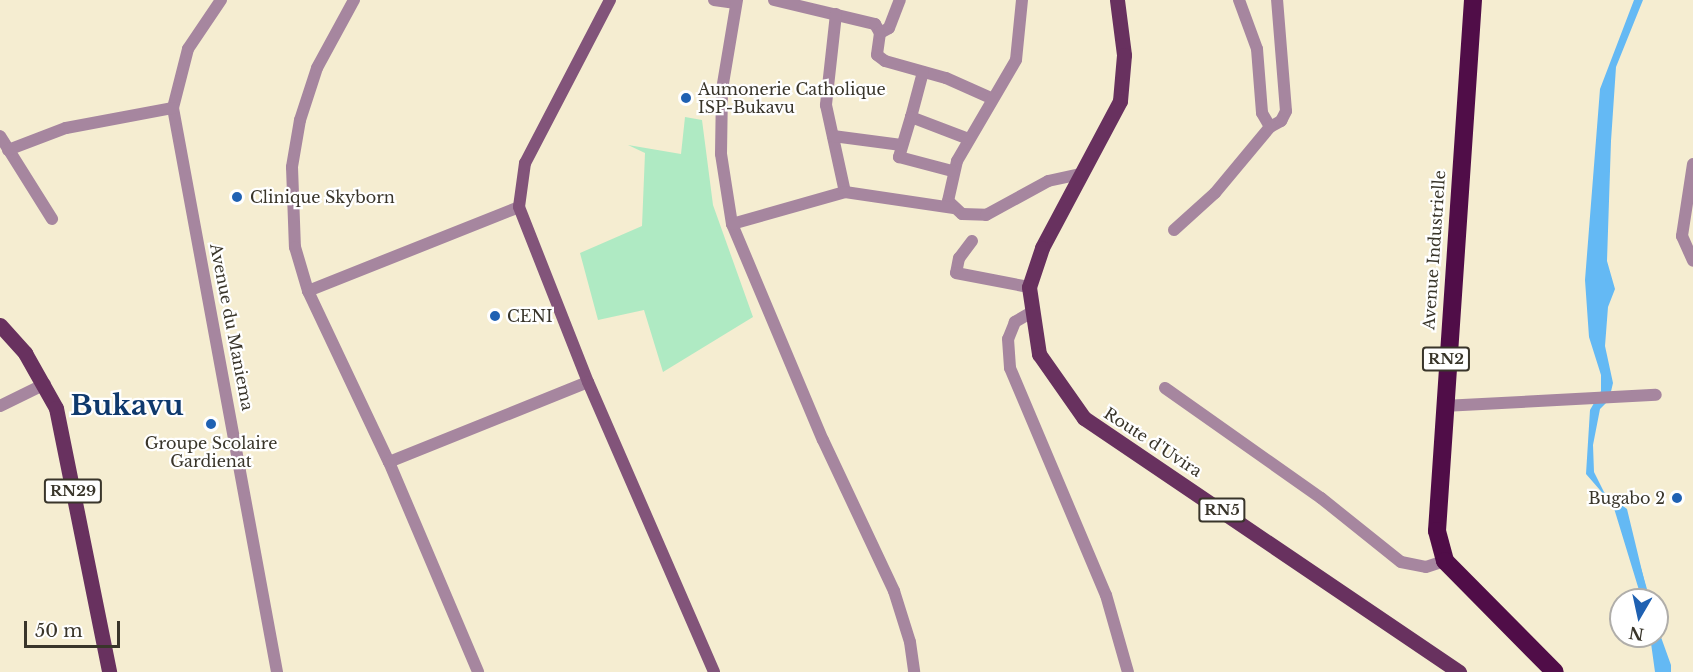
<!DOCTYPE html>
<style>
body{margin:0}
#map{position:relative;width:1693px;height:672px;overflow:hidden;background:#f5edd1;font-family:"Libre Baskerville",serif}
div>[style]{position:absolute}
.green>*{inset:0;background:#afeac3}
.water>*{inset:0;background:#64b9f4}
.stream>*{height:4px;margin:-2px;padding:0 2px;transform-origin:2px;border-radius:2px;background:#64b9f4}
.street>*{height:12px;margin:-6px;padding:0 6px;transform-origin:6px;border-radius:6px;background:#a6869f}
.secondary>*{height:12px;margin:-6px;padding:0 6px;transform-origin:6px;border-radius:6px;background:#82547a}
.primary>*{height:15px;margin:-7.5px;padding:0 7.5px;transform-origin:7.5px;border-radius:7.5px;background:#68315f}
.highway>*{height:18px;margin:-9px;padding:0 9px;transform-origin:9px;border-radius:9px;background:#500d48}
.dots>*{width:16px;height:16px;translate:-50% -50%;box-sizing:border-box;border:3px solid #fff;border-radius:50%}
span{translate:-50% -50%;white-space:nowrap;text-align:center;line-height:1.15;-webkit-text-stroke:4.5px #fff;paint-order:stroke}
.shield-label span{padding:2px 4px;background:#fff;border:2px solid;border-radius:4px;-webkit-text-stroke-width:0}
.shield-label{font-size:15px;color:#39352a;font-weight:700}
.poi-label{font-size:16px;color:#39352a}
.left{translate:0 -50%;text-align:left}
.right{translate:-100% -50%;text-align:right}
.street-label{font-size:16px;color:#39352a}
.town-label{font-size:28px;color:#0f396c;font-weight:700}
.north{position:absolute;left:1609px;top:588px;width:60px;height:60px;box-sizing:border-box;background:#fff;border:2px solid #b0aeaa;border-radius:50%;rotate:189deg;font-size:16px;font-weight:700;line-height:24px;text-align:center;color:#39352a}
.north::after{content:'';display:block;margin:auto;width:21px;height:27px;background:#1f61b2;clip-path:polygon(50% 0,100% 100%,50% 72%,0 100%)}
.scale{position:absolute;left:24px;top:621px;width:96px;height:27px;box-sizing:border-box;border:3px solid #39352a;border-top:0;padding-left:8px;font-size:18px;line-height:21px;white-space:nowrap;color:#39352a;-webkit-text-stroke:4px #fff;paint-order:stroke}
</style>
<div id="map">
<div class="green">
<div style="clip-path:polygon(685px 117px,702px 120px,713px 205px,753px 317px,663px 372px,644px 310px,598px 320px,580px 253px,642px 226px,645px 153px,628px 145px,681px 154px)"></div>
</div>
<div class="water">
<div style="clip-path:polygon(1634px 0,1643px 0,1616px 67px,1611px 141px,1607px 261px,1615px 289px,1608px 307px,1605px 346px,1613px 383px,1609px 400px,1600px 409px,1593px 445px,1594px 472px,1604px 492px,1627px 509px,1649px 600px,1642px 600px,1613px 505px,1586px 474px,1590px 410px,1601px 391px,1601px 375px,1589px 337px,1585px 280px,1600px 89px)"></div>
<div style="clip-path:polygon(1657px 626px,1671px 665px,1671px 672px,1655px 672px,1650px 636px,1657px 636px)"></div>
</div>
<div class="stream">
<div style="left:1638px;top:565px;width:25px;rotate:74deg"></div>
</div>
<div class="street">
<div style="left:221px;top:0;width:59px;rotate:124deg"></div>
<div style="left:188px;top:49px;width:61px;rotate:104.3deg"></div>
<div style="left:173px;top:108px;width:574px;rotate:79.55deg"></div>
<div style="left:354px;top:0;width:77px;rotate:118.6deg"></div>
<div style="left:317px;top:68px;width:55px;rotate:108.1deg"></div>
<div style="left:300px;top:120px;width:48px;rotate:99.7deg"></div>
<div style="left:292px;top:167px;width:80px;rotate:87.9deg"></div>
<div style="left:295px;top:247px;width:46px;rotate:73.5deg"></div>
<div style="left:308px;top:291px;width:189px;rotate:64.7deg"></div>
<div style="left:389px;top:462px;width:228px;rotate:67deg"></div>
<div style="left:714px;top:0;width:22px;rotate:8deg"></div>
<div style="left:737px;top:0;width:91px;rotate:99.5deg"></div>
<div style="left:722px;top:90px;width:64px;rotate:90.9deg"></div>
<div style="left:721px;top:154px;width:71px;rotate:81.1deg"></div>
<div style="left:732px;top:224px;width:234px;rotate:67.2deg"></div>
<div style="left:823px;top:440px;width:167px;rotate:64.8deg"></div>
<div style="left:894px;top:591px;width:53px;rotate:72.6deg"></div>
<div style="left:910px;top:642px;width:30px;rotate:82deg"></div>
<div style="left:774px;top:0;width:104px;rotate:13.4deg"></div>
<div style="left:875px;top:24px;width:10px;rotate:61deg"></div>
<div style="left:880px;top:33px;width:22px;rotate:98deg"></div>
<div style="left:877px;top:55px;width:10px;rotate:37deg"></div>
<div style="left:885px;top:61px;width:63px;rotate:15.6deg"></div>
<div style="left:946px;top:78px;width:51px;rotate:24.1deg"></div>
<div style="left:1022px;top:0;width:60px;rotate:95.7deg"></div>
<div style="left:1016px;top:60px;width:117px;rotate:120.3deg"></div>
<div style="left:957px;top:161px;width:41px;rotate:102.7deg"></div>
<div style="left:948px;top:201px;width:19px;rotate:43deg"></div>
<div style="left:962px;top:214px;width:24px;rotate:2deg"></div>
<div style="left:986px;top:215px;width:71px;rotate:-28.7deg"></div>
<div style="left:1048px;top:181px;width:35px;rotate:-12deg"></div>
<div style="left:1239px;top:0;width:52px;rotate:69.8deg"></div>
<div style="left:1257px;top:49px;width:64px;rotate:85.5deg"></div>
<div style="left:1262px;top:113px;width:16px;rotate:60deg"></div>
<div style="left:1270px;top:127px;width:13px;rotate:-29deg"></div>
<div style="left:1281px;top:121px;width:11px;rotate:-63deg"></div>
<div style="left:1286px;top:111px;width:111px;rotate:-94.6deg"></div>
<div style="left:836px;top:14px;width:92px;rotate:96.3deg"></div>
<div style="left:826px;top:105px;width:89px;rotate:77.7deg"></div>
<div style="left:880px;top:33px;width:10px;rotate:-29deg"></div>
<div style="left:889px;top:28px;width:30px;rotate:-69deg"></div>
<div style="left:923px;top:72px;width:47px;rotate:104.9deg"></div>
<div style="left:911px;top:117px;width:62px;rotate:20.8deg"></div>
<div style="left:911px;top:117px;width:42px;rotate:106.7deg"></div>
<div style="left:899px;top:157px;width:55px;rotate:14.8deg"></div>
<div style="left:0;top:136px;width:98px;rotate:57.9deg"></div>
<div style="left:833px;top:136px;width:69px;rotate:7.5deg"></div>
<div style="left:8px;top:150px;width:62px;rotate:-20.8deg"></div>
<div style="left:66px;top:128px;width:109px;rotate:-10.6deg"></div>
<div style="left:1693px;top:164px;width:73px;rotate:98.7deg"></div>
<div style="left:1682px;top:236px;width:27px;rotate:66deg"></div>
<div style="left:732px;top:224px;width:117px;rotate:-15.8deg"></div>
<div style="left:845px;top:192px;width:110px;rotate:8.4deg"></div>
<div style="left:1174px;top:230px;width:55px;rotate:-42.1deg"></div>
<div style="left:1215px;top:193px;width:86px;rotate:-50.2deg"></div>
<div style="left:972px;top:241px;width:21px;rotate:127deg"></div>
<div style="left:959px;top:258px;width:15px;rotate:101deg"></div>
<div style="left:956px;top:273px;width:74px;rotate:10.9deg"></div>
<div style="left:308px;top:291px;width:227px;rotate:-21.7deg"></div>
<div style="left:1032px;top:312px;width:20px;rotate:150deg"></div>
<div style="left:1015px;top:322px;width:18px;rotate:112deg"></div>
<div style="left:1008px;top:339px;width:29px;rotate:86deg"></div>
<div style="left:1010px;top:368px;width:246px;rotate:67.1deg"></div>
<div style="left:1106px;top:595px;width:80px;rotate:74.1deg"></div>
<div style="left:1165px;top:388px;width:191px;rotate:35.2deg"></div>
<div style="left:1321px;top:498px;width:102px;rotate:38.7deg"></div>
<div style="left:1401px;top:562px;width:25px;rotate:11deg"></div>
<div style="left:1426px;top:567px;width:20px;rotate:-18deg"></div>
<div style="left:0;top:406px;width:50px;rotate:-26.1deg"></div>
<div style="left:1443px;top:406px;width:213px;rotate:-3deg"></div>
<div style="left:389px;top:462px;width:214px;rotate:-21.9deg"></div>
</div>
<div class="secondary">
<div style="left:610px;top:0;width:184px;rotate:117.5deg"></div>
<div style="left:525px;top:163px;width:44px;rotate:97.8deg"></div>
<div style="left:519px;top:207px;width:188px;rotate:68.5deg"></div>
<div style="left:588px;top:382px;width:316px;rotate:66.5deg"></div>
</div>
<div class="primary">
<div style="left:1117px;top:0;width:55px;rotate:82.7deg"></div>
<div style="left:1124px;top:55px;width:46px;rotate:95deg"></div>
<div style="left:1120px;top:101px;width:166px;rotate:118deg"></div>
<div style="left:1042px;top:248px;width:41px;rotate:108.4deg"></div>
<div style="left:1029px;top:287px;width:68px;rotate:81.5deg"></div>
<div style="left:1039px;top:354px;width:78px;rotate:54.9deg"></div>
<div style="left:1084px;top:418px;width:453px;rotate:34.1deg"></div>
<div style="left:0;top:325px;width:38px;rotate:48deg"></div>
<div style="left:25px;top:353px;width:63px;rotate:60.6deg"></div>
<div style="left:56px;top:408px;width:269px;rotate:78.6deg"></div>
</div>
<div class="highway">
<div style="left:1473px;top:0;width:532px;rotate:93.88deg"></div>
<div style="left:1437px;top:531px;width:31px;rotate:75deg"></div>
<div style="left:1445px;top:561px;width:156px;rotate:45.3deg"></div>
</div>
<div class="dots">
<div style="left:686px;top:98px;background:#1f61b2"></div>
<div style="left:237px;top:197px;background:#1f61b2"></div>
<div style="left:495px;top:316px;background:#1f61b2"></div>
<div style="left:211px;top:424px;background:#1f61b2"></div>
<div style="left:1677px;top:498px;background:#1f61b2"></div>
</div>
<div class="shield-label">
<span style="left:1446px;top:359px">RN2</span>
<span style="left:73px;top:491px">RN29</span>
<span style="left:1222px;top:510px">RN5</span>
</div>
<div class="poi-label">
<span class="left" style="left:698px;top:98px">Aumonerie Catholique<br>ISP-Bukavu</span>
<span class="left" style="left:250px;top:197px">Clinique Skyborn</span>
<span class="left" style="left:507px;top:316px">CENI</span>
<span style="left:211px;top:452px">Groupe Scolaire<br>Gardienat</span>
<span class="right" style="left:1665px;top:498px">Bugabo 2</span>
</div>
<div class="street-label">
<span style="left:1434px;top:250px;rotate:-86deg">Avenue Industrielle</span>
<span style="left:232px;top:327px;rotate:79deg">Avenue du Maniema</span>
<span style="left:1153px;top:442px;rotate:33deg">Route d'Uvira</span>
</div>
<div class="town-label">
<span style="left:127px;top:406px">Bukavu</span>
</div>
<div class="north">N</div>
<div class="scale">50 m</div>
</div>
